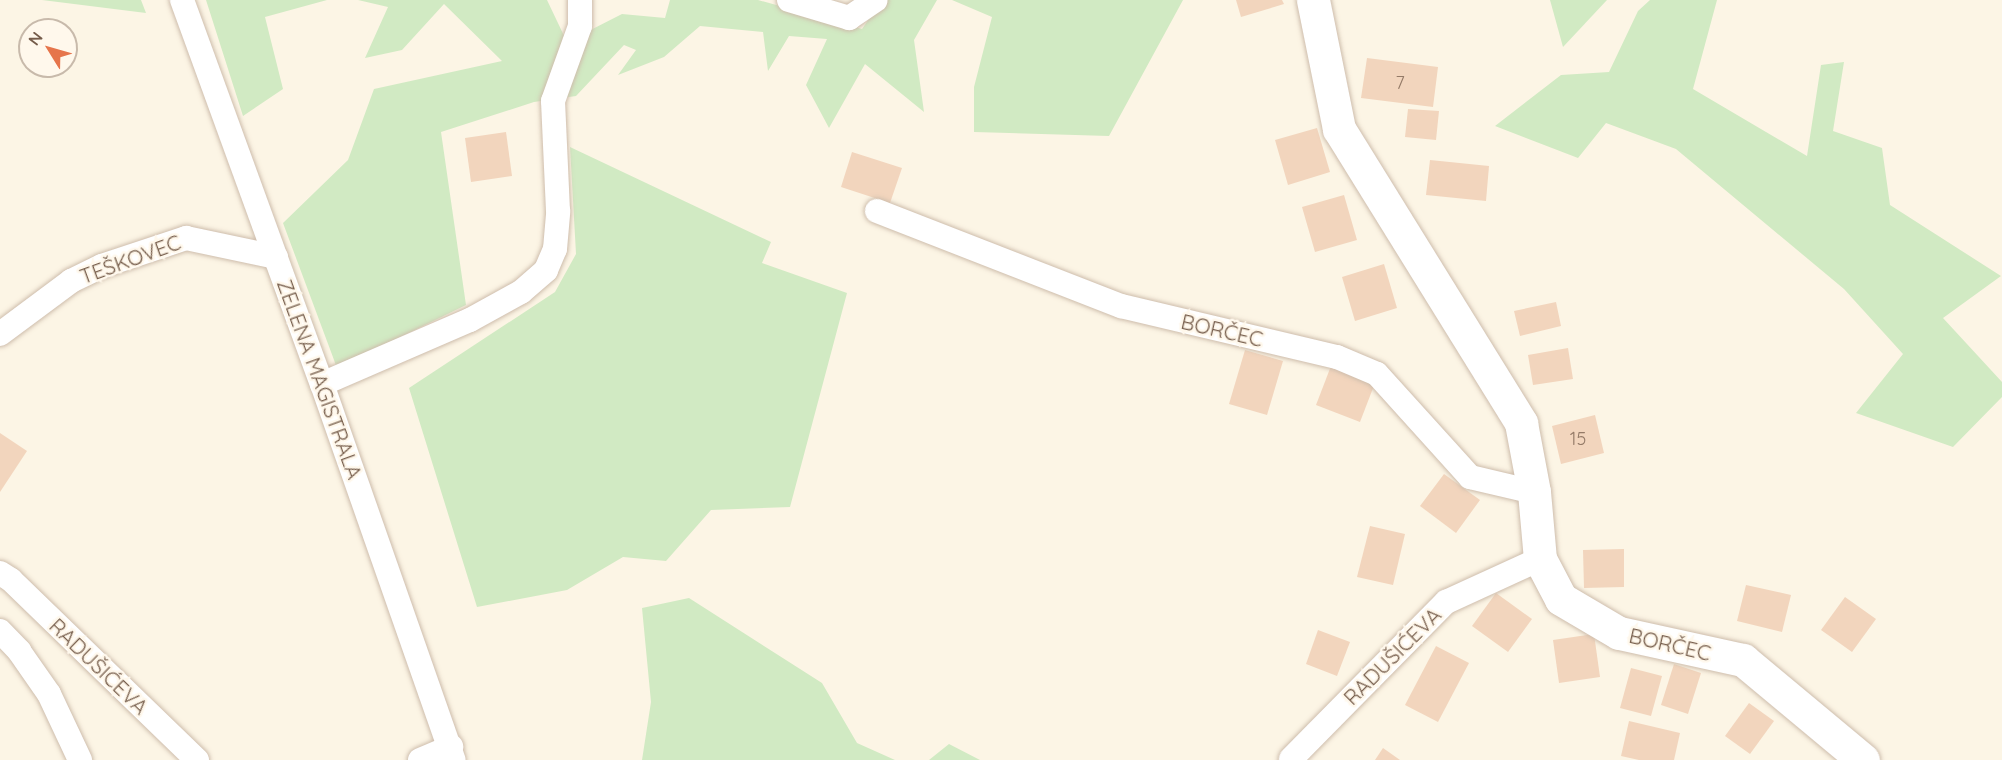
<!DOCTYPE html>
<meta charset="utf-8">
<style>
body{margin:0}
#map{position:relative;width:2002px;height:760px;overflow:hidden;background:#fcf5e5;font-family:Quicksand,sans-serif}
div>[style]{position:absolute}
.green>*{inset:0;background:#d1eac3}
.building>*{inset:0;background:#f2d5bd}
.roads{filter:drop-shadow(0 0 2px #cebdac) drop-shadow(0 0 2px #cebdac)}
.street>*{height:24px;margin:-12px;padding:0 12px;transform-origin:12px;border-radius:12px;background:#fff}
.secondary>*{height:33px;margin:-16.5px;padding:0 16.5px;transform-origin:16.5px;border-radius:16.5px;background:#fff}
span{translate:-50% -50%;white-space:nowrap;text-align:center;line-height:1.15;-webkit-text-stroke:5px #fff8ec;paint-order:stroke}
.number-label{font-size:18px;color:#947a67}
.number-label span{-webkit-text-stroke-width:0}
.street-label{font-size:21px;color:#755c4a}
.north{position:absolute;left:18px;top:18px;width:60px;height:60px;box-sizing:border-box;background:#fff8ec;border:2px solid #c8baab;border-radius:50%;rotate:307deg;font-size:16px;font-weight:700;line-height:24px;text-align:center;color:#755c4a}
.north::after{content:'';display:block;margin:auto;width:21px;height:27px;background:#e6754b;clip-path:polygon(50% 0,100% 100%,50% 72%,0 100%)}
</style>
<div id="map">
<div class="green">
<div style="clip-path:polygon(42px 0,141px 0,146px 13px)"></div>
<div style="clip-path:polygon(206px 0,327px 0,265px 17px,283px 89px,243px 116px)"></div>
<div style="clip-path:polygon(358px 0,547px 0,567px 42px,622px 14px,665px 18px,670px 0,758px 0,862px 29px,882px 0,937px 0,914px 40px,924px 112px,865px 64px,829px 128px,806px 85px,827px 39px,789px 36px,768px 71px,763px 32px,700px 26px,664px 57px,618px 75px,636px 50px,624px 45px,576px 96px,534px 102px,441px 132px,466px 305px,337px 368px,283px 223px,348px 160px,374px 89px,502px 61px,444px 4px,402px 50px,365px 58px,388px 7px)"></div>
<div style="clip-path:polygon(952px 0,1183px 0,1109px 136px,974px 132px,974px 87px,992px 17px)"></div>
<div style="clip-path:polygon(1550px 0,1607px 0,1563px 47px)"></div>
<div style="clip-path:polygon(1650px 0,1717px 0,1693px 89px,1807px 156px,1821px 65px,1844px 62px,1833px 131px,1882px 148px,1890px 205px,2001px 276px,1943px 318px,2002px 382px,2002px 397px,1953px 447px,1856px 413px,1903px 354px,1844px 289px,1676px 149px,1606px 123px,1578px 158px,1495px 126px,1561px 75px,1609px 72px,1638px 11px)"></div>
<div style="clip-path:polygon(570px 147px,771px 242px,762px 263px,847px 293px,790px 507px,711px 510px,666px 561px,623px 557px,567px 590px,477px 607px,409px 388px,555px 292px,576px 254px)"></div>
<div style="clip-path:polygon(689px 598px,822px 683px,857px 743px,895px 760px,642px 760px,651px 702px,642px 608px)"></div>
<div style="clip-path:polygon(949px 744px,980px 760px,929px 760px)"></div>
</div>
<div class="building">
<div style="clip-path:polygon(1236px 0,1282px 0,1284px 4px,1241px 17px)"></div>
<div style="clip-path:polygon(1367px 58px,1438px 67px,1433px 107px,1361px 98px)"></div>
<div style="clip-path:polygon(1408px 109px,1439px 111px,1436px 140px,1405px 137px)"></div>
<div style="clip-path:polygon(1317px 128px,1330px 172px,1288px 185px,1275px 140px)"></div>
<div style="clip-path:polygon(506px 132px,512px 176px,471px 182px,465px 138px)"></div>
<div style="clip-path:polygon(852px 152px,902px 168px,890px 203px,841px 187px)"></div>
<div style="clip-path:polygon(1430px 160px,1489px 166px,1486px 201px,1426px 195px)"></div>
<div style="clip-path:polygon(1344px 195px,1357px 240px,1315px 252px,1302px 207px)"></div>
<div style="clip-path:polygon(1384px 264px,1397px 308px,1355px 321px,1342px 277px)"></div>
<div style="clip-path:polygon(1556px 302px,1561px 326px,1520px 336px,1514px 311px)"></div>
<div style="clip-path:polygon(1568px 348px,1573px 379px,1533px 385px,1528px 355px)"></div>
<div style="clip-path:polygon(1245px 350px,1283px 361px,1267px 415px,1229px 404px)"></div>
<div style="clip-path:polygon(1331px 366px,1375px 383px,1360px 422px,1316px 405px)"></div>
<div style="clip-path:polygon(1595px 415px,1604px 453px,1561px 464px,1552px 426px)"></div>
<div style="clip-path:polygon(0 433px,27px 451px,0 492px)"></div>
<div style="clip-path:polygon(1444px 474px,1480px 500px,1456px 533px,1420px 506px)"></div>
<div style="clip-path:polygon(1370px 526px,1405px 534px,1393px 585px,1357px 577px)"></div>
<div style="clip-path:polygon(1624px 549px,1624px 587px,1584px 588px,1583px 550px)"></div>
<div style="clip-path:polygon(1746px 585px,1791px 595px,1782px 632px,1737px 621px)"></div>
<div style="clip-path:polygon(1496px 593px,1532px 619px,1508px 652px,1472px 626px)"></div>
<div style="clip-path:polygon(1845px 597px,1876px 619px,1852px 652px,1821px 630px)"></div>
<div style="clip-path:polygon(1318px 630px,1350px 642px,1337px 676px,1306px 664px)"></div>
<div style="clip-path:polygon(1594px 634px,1600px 677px,1559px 683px,1553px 640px)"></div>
<div style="clip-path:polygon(1436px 646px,1469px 663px,1438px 722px,1405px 705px)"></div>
<div style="clip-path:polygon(1674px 664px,1701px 673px,1688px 714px,1661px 705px)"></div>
<div style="clip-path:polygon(1631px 668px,1662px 676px,1651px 716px,1620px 708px)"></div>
<div style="clip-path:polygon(1749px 703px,1774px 721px,1750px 754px,1725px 736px)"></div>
<div style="clip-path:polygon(1629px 721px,1680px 733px,1674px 760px,1639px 760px,1621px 756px)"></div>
<div style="clip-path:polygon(1383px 748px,1400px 760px,1375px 760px)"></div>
</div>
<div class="roads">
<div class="street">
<div style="left:182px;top:0;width:409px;rotate:70deg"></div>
<div style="left:322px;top:384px;width:398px;rotate:70.7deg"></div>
<div style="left:789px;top:0;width:63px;rotate:16.7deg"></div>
<div style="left:849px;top:18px;width:32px;rotate:-34deg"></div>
<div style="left:877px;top:211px;width:262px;rotate:21.3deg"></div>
<div style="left:1121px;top:306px;width:222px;rotate:13.3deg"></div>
<div style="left:1337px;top:357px;width:43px;rotate:23deg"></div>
<div style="left:1377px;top:374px;width:139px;rotate:47.9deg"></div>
<div style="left:1470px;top:477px;width:66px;rotate:13.2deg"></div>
<div style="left:0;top:334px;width:89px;rotate:-36.7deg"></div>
<div style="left:71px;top:281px;width:34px;rotate:-26deg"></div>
<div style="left:102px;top:266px;width:89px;rotate:-18.4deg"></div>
<div style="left:186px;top:238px;width:92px;rotate:11.9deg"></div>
<div style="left:322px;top:384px;width:161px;rotate:-23.4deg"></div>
<div style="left:470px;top:320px;width:58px;rotate:-28.8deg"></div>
<div style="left:521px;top:292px;width:33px;rotate:-41deg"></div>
<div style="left:546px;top:270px;width:23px;rotate:-67deg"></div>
<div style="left:555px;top:249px;width:38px;rotate:-85deg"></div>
<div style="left:558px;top:211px;width:110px;rotate:-92.6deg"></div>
<div style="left:553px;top:101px;width:80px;rotate:-70.2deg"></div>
<div style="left:580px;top:26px;width:26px;rotate:-90deg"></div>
<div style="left:0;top:573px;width:13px;rotate:32deg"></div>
<div style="left:11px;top:580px;width:259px;rotate:44.1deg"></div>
<div style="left:0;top:631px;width:28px;rotate:46deg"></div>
<div style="left:19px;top:651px;width:52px;rotate:55.1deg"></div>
<div style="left:49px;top:694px;width:73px;rotate:64.8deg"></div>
<div style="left:1291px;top:759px;width:221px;rotate:-45.4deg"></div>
<div style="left:1446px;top:602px;width:103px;rotate:-24.6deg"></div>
<div style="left:420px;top:760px;width:34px;rotate:-23deg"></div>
</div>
<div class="secondary">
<div style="left:1313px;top:0;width:132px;rotate:78.6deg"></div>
<div style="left:1339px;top:129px;width:346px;rotate:58.2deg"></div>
<div style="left:1521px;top:423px;width:70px;rotate:79.3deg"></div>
<div style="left:1534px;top:492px;width:67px;rotate:84.9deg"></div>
<div style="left:1540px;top:559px;width:45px;rotate:62.3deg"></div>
<div style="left:1561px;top:599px;width:67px;rotate:30.4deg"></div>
<div style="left:1619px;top:633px;width:127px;rotate:12.3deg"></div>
<div style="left:1743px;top:660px;width:156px;rotate:39.8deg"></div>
</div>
</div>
<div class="number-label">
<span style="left:1400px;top:83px">7</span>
<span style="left:1578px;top:439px">15</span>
</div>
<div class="street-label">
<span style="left:130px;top:259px;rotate:-20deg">TEŠKOVEC</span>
<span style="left:1222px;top:330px;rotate:13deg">BORČEC</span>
<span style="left:320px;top:379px;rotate:70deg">ZELENA MAGISTRALA</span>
<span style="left:1670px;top:644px;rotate:13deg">BORČEC</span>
<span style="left:1392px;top:656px;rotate:-45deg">RADUŠIĆEVA</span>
<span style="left:99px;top:666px;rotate:44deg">RADUŠIĆEVA</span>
</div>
<div class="north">N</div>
</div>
